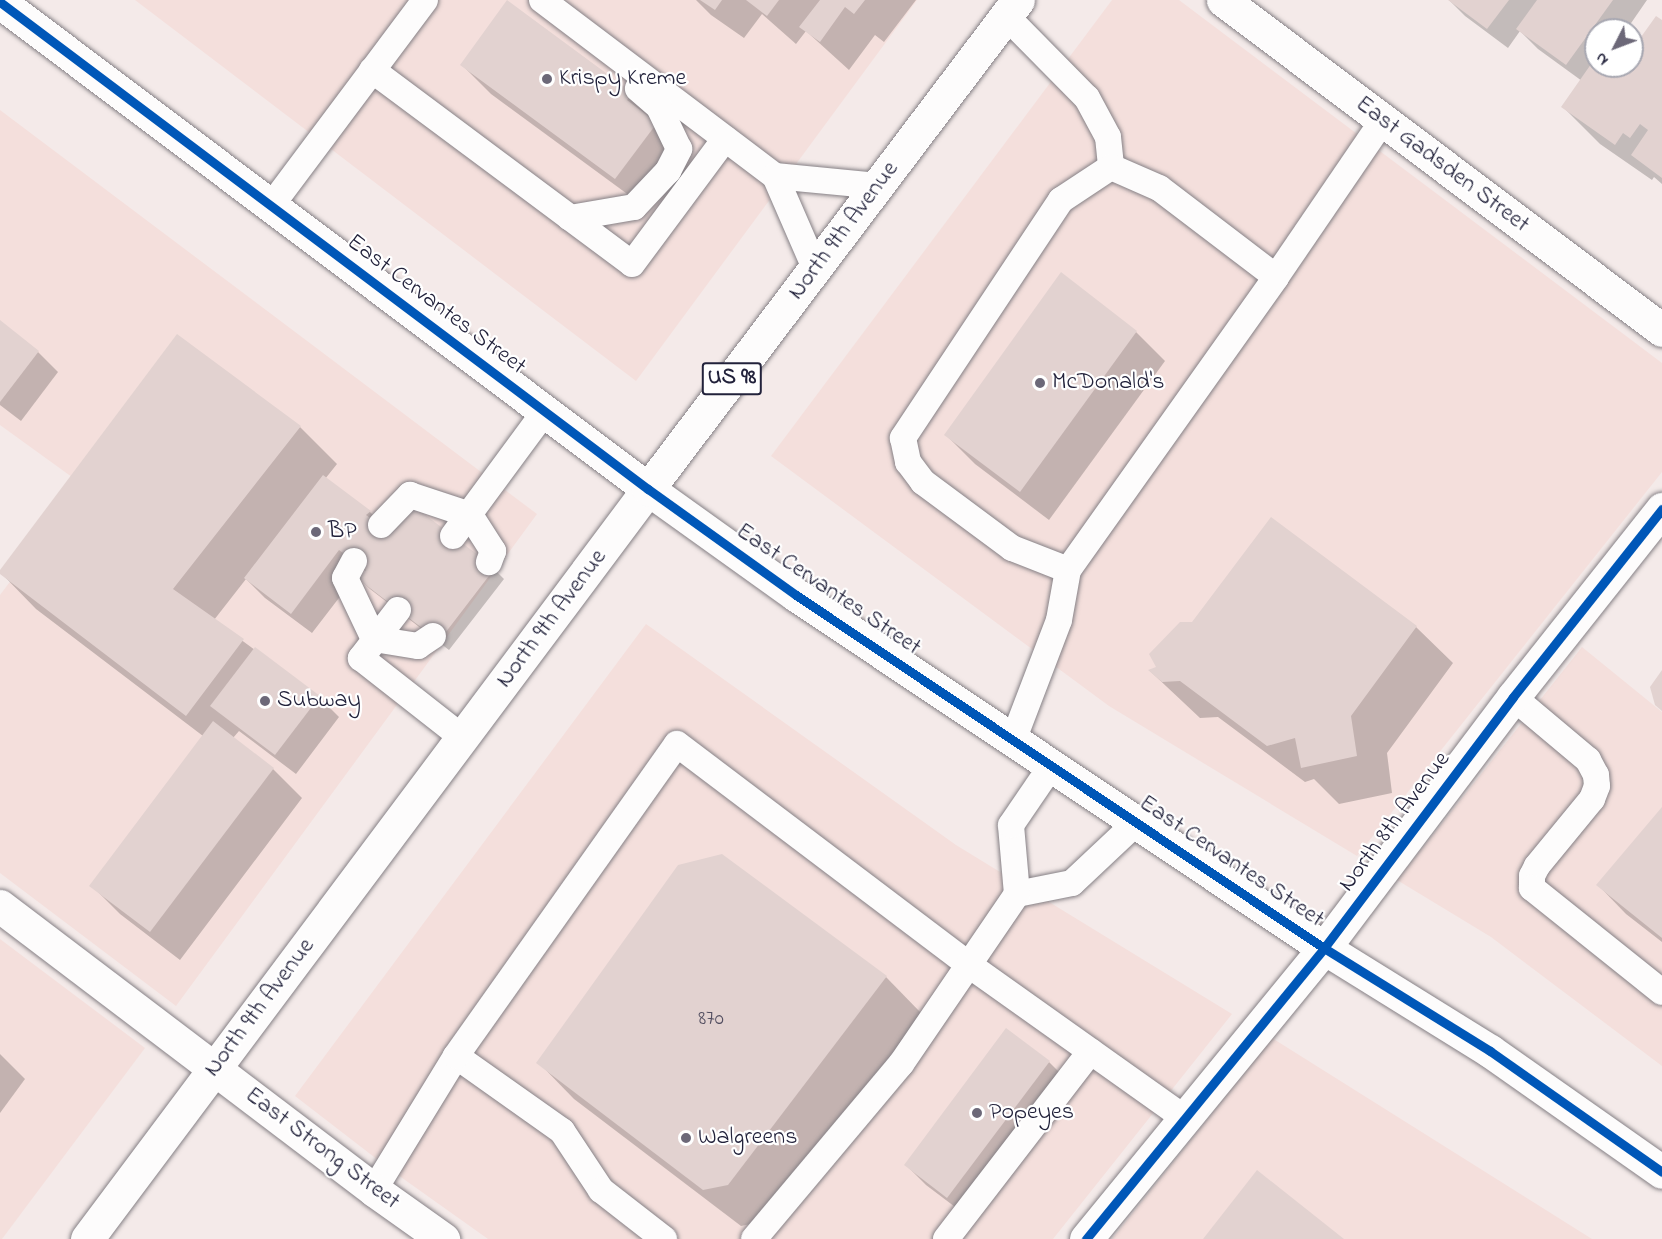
<!DOCTYPE html>
<style>
body{margin:0}
#map{position:relative;width:1662px;height:1239px;overflow:hidden;background:#f4eae9;font-family:"Indie Flower",sans-serif}
div>[style]{position:absolute}
.built>*{inset:0;background:#f4dfdc}
.shadow>*{inset:0;background:#0003}
.building>*{inset:0;background:#e2d2d0}
.roads{filter:drop-shadow(0 0 2px #858085) drop-shadow(0 0 2px #858085)}
.lane>*{height:26px;margin:-13px;padding:0 13px;transform-origin:13px;border-radius:13px;background:#fdfcfc}
.street>*{height:33px;margin:-16.5px;padding:0 16.5px;transform-origin:16.5px;border-radius:16.5px;background:#fdfcfc}
.secondary>*{height:33px;margin:-16.5px;padding:0 16.5px;transform-origin:16.5px;border-radius:16.5px;background:#fdfcfc}
.primary>*{height:33px;margin:-16.5px;padding:0 16.5px;transform-origin:16.5px;border-radius:16.5px;background:#fdfcfc}
.cycleway>*{height:9px;margin:-4.5px;padding:0 4.5px;transform-origin:4.5px;border-radius:4.5px;background:#0057b8}
.dots>*{width:16px;height:16px;translate:-50% -50%;box-sizing:border-box;border:3px solid #fff;border-radius:50%}
span{translate:-50% -50%;white-space:nowrap;text-align:center;line-height:1.15;-webkit-text-stroke:4.5px #fff;paint-order:stroke}
.number-label{font-size:21px;color:#524e60}
.number-label span{-webkit-text-stroke-width:0}
.shield-label span{padding:2px 4px;background:#fff;border:2px solid;border-radius:4px;-webkit-text-stroke-width:0}
.shield-label{font-size:22px;color:#22223b;font-weight:700}
.poi-label{font-size:24px;color:#22223b}
.left{translate:0 -50%;text-align:left}
.street-label{font-size:24px;color:#22223b}
.north{position:absolute;left:1584px;top:18px;width:60px;height:60px;box-sizing:border-box;background:#fff;border:2px solid #a7a7b1;border-radius:50%;rotate:228deg;font-size:16px;font-weight:700;line-height:24px;text-align:center;color:#22223b}
.north::after{content:'';display:block;margin:auto;width:21px;height:27px;background:#6c6878;clip-path:polygon(50% 0,100% 100%,50% 72%,0 100%)}
</style>
<div id="map">
<div class="built">
<div style="clip-path:polygon(135px 0,917px 0,636px 381px)"></div>
<div style="clip-path:polygon(1112px 0,1179px 0,1662px 363px,1662px 472px,1357px 856px,1109px 706px,771px 456px)"></div>
<div style="clip-path:polygon(0 110px,537px 514px,176px 1006px,0 873px,0 595px,83px 485px,0 425px)"></div>
<div style="clip-path:polygon(646px 624px,956px 845px,1232px 1014px,1053px 1239px,488px 1239px,391px 1170px,295px 1096px)"></div>
<div style="clip-path:polygon(1582px 647px,1662px 712px,1662px 1066px,1491px 937px,1397px 880px)"></div>
<div style="clip-path:polygon(0 939px,145px 1048px,2px 1239px,0 1239px)"></div>
<div style="clip-path:polygon(1272px 1038px,1592px 1239px,1112px 1239px)"></div>
</div>
<div class="shadow">
<div style="clip-path:polygon(696px 0,916px 0,884px 42px,875px 35px,849px 70px,806px 31px,796px 44px,762px 14px,744px 38px,711px 15px)"></div>
<div style="clip-path:polygon(1449px 0,1647px 0,1627px 29px,1629px 30px,1596px 30px,1596px 66px,1632px 66px,1632px 32px,1642px 39px,1662px 22px,1662px 184px,1654px 177px,1652px 180px,1600px 144px,1563px 107px,1582px 81px,1538px 49px,1520px 31px,1508px 48px,1465px 16px)"></div>
<div style="clip-path:polygon(462px 65px,632px 94px,685px 153px,645px 207px,491px 94px)"></div>
<div style="clip-path:polygon(0 322px,38px 352px,58px 372px,21px 421px,0 405px)"></div>
<div style="clip-path:polygon(1136px 332px,1165px 361px,1049px 520px,975px 464px,946px 435px)"></div>
<div style="clip-path:polygon(300px 427px,337px 464px,325px 479px,370px 512px,391px 533px,494px 569px,504px 579px,449px 650px,370px 589px,360px 579px,366px 572px,362px 568px,312px 633px,265px 598px,246px 579px,214px 620px,319px 697px,339px 717px,296px 774px,239px 731px,233px 738px,273px 769px,302px 798px,180px 960px,120px 914px,91px 885px,203px 736px,36px 609px,0 572px)"></div>
<div style="clip-path:polygon(1416px 627px,1453px 663px,1387px 753px,1392px 793px,1339px 804px,1314px 779px,1305px 782px,1218px 717px,1200px 718px,1150px 671px)"></div>
<div style="clip-path:polygon(1662px 809px,1662px 942px,1626px 914px,1598px 885px)"></div>
<div style="clip-path:polygon(886px 977px,922px 1014px,765px 1221px,741px 1226px,574px 1099px,538px 1062px)"></div>
<div style="clip-path:polygon(0 1054px,25px 1079px,0 1113px)"></div>
<div style="clip-path:polygon(1049px 1062px,1069px 1082px,967px 1216px,926px 1185px,906px 1165px)"></div>
</div>
<div class="building">
<div style="clip-path:polygon(507px 0,633px 93px,627px 100px,657px 123px,615px 179px,460px 65px)"></div>
<div style="clip-path:polygon(700px 0,722px 0,715px 10px)"></div>
<div style="clip-path:polygon(746px 0,779px 0,767px 16px)"></div>
<div style="clip-path:polygon(820px 0,865px 0,854px 14px,845px 7px,820px 42px,799px 27px)"></div>
<div style="clip-path:polygon(1448px 0,1509px 0,1487px 29px)"></div>
<div style="clip-path:polygon(1537px 0,1613px 0,1566px 65px,1516px 29px)"></div>
<div style="clip-path:polygon(1656px 16px,1662px 20px,1662px 178px,1631px 155px,1648px 130px,1640px 124px,1630px 138px,1623px 133px,1615px 145px,1561px 107px,1596px 57px,1596px 66px,1632px 66px,1632px 31px,1641px 37px)"></div>
<div style="clip-path:polygon(1620px 22px,1631px 30px,1615px 30px)"></div>
<div style="clip-path:polygon(1061px 272px,1137px 331px,1020px 492px,944px 435px)"></div>
<div style="clip-path:polygon(0 320px,39px 351px,0 402px)"></div>
<div style="clip-path:polygon(177px 334px,301px 426px,173px 589px,244px 639px,186px 716px,0 574px,0 570px)"></div>
<div style="clip-path:polygon(323px 475px,371px 511px,366px 515px,390px 532px,411px 504px,495px 568px,439px 641px,358px 579px,366px 570px,339px 550px,291px 614px,244px 578px)"></div>
<div style="clip-path:polygon(1271px 517px,1417px 626px,1351px 716px,1357px 756px,1301px 768px,1295px 738px,1267px 746px,1180px 681px,1162px 682px,1148px 670px,1156px 667px,1149px 654px,1180px 622px,1192px 622px)"></div>
<div style="clip-path:polygon(255px 647px,320px 696px,275px 755px,210px 706px)"></div>
<div style="clip-path:polygon(1662px 670px,1662px 711px,1655px 705px,1650px 687px)"></div>
<div style="clip-path:polygon(213px 721px,274px 768px,150px 932px,89px 886px)"></div>
<div style="clip-path:polygon(1662px 807px,1662px 938px,1596px 885px)"></div>
<div style="clip-path:polygon(722px 854px,887px 976px,728px 1185px,703px 1190px,536px 1063px,678px 865px)"></div>
<div style="clip-path:polygon(1006px 1028px,1050px 1061px,947px 1198px,904px 1165px)"></div>
<div style="clip-path:polygon(1257px 1170px,1344px 1239px,1203px 1239px)"></div>
</div>
<div class="roads">
<div class="lane">
<div style="left:542px;top:0;width:292px;rotate:37.1deg"></div>
<div style="left:775px;top:176px;width:100px;rotate:66.5deg"></div>
<div style="left:1006px;top:16px;width:115px;rotate:45.4deg"></div>
<div style="left:1087px;top:98px;width:44px;rotate:61.7deg"></div>
<div style="left:1108px;top:137px;width:30px;rotate:84deg"></div>
<div style="left:372px;top:70px;width:324px;rotate:36.7deg"></div>
<div style="left:632px;top:264px;width:156px;rotate:-53.4deg"></div>
<div style="left:775px;top:176px;width:103px;rotate:5.5deg"></div>
<div style="left:271px;top:206px;width:257px;rotate:-53.2deg"></div>
<div style="left:570px;top:218px;width:65px;rotate:-9.8deg"></div>
<div style="left:634px;top:207px;width:50px;rotate:-46.6deg"></div>
<div style="left:668px;top:171px;width:25px;rotate:-63deg"></div>
<div style="left:679px;top:149px;width:47px;rotate:-115.5deg"></div>
<div style="left:659px;top:107px;width:28px;rotate:-139deg"></div>
<div style="left:1276px;top:277px;width:190px;rotate:-55.7deg"></div>
<div style="left:381px;top:525px;width:42px;rotate:-46deg"></div>
<div style="left:410px;top:495px;width:63px;rotate:18.4deg"></div>
<div style="left:470px;top:515px;width:43px;rotate:57.4deg"></div>
<div style="left:493px;top:551px;width:12px;rotate:110deg"></div>
<div style="left:453px;top:536px;width:155px;rotate:-53.6deg"></div>
<div style="left:354px;top:561px;width:19px;rotate:118deg"></div>
<div style="left:345px;top:578px;width:68px;rotate:64.6deg"></div>
<div style="left:374px;top:639px;width:45px;rotate:9deg"></div>
<div style="left:418px;top:646px;width:18px;rotate:-34deg"></div>
<div style="left:398px;top:610px;width:61px;rotate:127.6deg"></div>
<div style="left:361px;top:658px;width:130px;rotate:38.1deg"></div>
<div style="left:1513px;top:697px;width:98px;rotate:40deg"></div>
<div style="left:1588px;top:760px;width:17px;rotate:62deg"></div>
<div style="left:1596px;top:775px;width:11px;rotate:85deg"></div>
<div style="left:1597px;top:786px;width:14px;rotate:111deg"></div>
<div style="left:1592px;top:799px;width:87px;rotate:129.4deg"></div>
<div style="left:1537px;top:866px;width:11px;rotate:117deg"></div>
<div style="left:1532px;top:876px;width:12px;rotate:90deg"></div>
<div style="left:1532px;top:888px;width:166px;rotate:38.7deg"></div>
<div style="left:1014px;top:738px;width:126px;rotate:-69.1deg"></div>
<div style="left:1059px;top:620px;width:51px;rotate:-79.8deg"></div>
<div style="left:1068px;top:570px;width:359px;rotate:-54.6deg"></div>
<div style="left:1276px;top:277px;width:147px;rotate:-142.7deg"></div>
<div style="left:1159px;top:188px;width:52px;rotate:-156.4deg"></div>
<div style="left:1111px;top:167px;width:60px;rotate:146.6deg"></div>
<div style="left:1061px;top:200px;width:286px;rotate:123.6deg"></div>
<div style="left:903px;top:438px;width:25px;rotate:78deg"></div>
<div style="left:908px;top:462px;width:25px;rotate:53deg"></div>
<div style="left:923px;top:482px;width:111px;rotate:36.6deg"></div>
<div style="left:1012px;top:548px;width:60px;rotate:21.4deg"></div>
<div style="left:1017px;top:894px;width:56px;rotate:-11.3deg"></div>
<div style="left:1072px;top:883px;width:89px;rotate:-43.2deg"></div>
<div style="left:456px;top:1056px;width:130px;rotate:35.3deg"></div>
<div style="left:562px;top:1131px;width:71px;rotate:56.5deg"></div>
<div style="left:601px;top:1190px;width:80px;rotate:37.9deg"></div>
<div style="left:374px;top:1190px;width:157px;rotate:-58.5deg"></div>
<div style="left:456px;top:1056px;width:382px;rotate:-54.7deg"></div>
<div style="left:677px;top:744px;width:366px;rotate:37.1deg"></div>
<div style="left:969px;top:965px;width:264px;rotate:35.4deg"></div>
<div style="left:754px;top:1239px;width:229px;rotate:-50deg"></div>
<div style="left:901px;top:1064px;width:206px;rotate:-55.7deg"></div>
<div style="left:1017px;top:894px;width:69px;rotate:-95deg"></div>
<div style="left:1011px;top:825px;width:73px;rotate:-55.7deg"></div>
<div style="left:946px;top:1239px;width:237px;rotate:-52.4deg"></div>
</div>
<div class="street">
<div style="left:1223px;top:0;width:549px;rotate:36.93deg"></div>
<div style="left:0;top:906px;width:470px;rotate:37.2deg"></div>
<div style="left:374px;top:1190px;width:85px;rotate:35.4deg"></div>
<div style="left:1086px;top:1239px;width:376px;rotate:-50.7deg"></div>
<div style="left:1324px;top:948px;width:314px;rotate:-53deg"></div>
<div style="left:1513px;top:697px;width:240px;rotate:-51.6deg"></div>
</div>
<div class="secondary">
<div style="left:87px;top:1239px;width:937px;rotate:-53.2deg"></div>
</div>
<div class="primary">
<div style="left:0;top:2px;width:811px;rotate:36.93deg"></div>
<div style="left:648px;top:489px;width:182px;rotate:35.6deg"></div>
<div style="left:796px;top:595px;width:635px;rotate:33.77deg"></div>
<div style="left:1324px;top:948px;width:195px;rotate:31.8deg"></div>
<div style="left:1490px;top:1051px;width:210px;rotate:35.1deg"></div>
<div style="left:648px;top:489px;width:613px;rotate:-52.89deg"></div>
</div>
</div>
<div class="cycleway">
<div style="left:0;top:2px;width:811px;rotate:36.93deg"></div>
<div style="left:648px;top:489px;width:182px;rotate:35.6deg"></div>
<div style="left:796px;top:595px;width:635px;rotate:33.77deg"></div>
<div style="left:1324px;top:948px;width:195px;rotate:31.8deg"></div>
<div style="left:1490px;top:1051px;width:210px;rotate:35.1deg"></div>
<div style="left:1086px;top:1239px;width:376px;rotate:-50.7deg"></div>
<div style="left:1324px;top:948px;width:314px;rotate:-53deg"></div>
<div style="left:1513px;top:697px;width:240px;rotate:-51.6deg"></div>
</div>
<div class="dots">
<div style="left:547px;top:79px;background:#6c6878"></div>
<div style="left:1040px;top:383px;background:#6c6878"></div>
<div style="left:316px;top:532px;background:#6c6878"></div>
<div style="left:265px;top:701px;background:#6c6878"></div>
<div style="left:977px;top:1113px;background:#6c6878"></div>
<div style="left:686px;top:1138px;background:#6c6878"></div>
</div>
<div class="number-label">
<span style="left:711px;top:1019px">870</span>
</div>
<div class="shield-label">
<span style="left:732px;top:379px">US 98</span>
</div>
<div class="poi-label">
<span class="left" style="left:559px;top:79px">Krispy Kreme</span>
<span class="left" style="left:1052px;top:383px">McDonald's</span>
<span class="left" style="left:328px;top:532px">BP</span>
<span class="left" style="left:277px;top:701px">Subway</span>
<span class="left" style="left:989px;top:1113px">Popeyes</span>
<span class="left" style="left:698px;top:1138px">Walgreens</span>
</div>
<div class="street-label">
<span style="left:1442px;top:165px;rotate:37deg">East Gadsden Street</span>
<span style="left:844px;top:231px;rotate:-53deg">North 9th Avenue</span>
<span style="left:436px;top:305px;rotate:37deg">East Cervantes Street</span>
<span style="left:828px;top:590px;rotate:34deg">East Cervantes Street</span>
<span style="left:552px;top:619px;rotate:-53deg">North 9th Avenue</span>
<span style="left:1395px;top:822px;rotate:-53deg">North 8th Avenue</span>
<span style="left:1231px;top:862px;rotate:34deg">East Cervantes Street</span>
<span style="left:260px;top:1008px;rotate:-53deg">North 9th Avenue</span>
<span style="left:322px;top:1149px;rotate:37deg">East Strong Street</span>
</div>
<div class="north">N</div>
</div>
